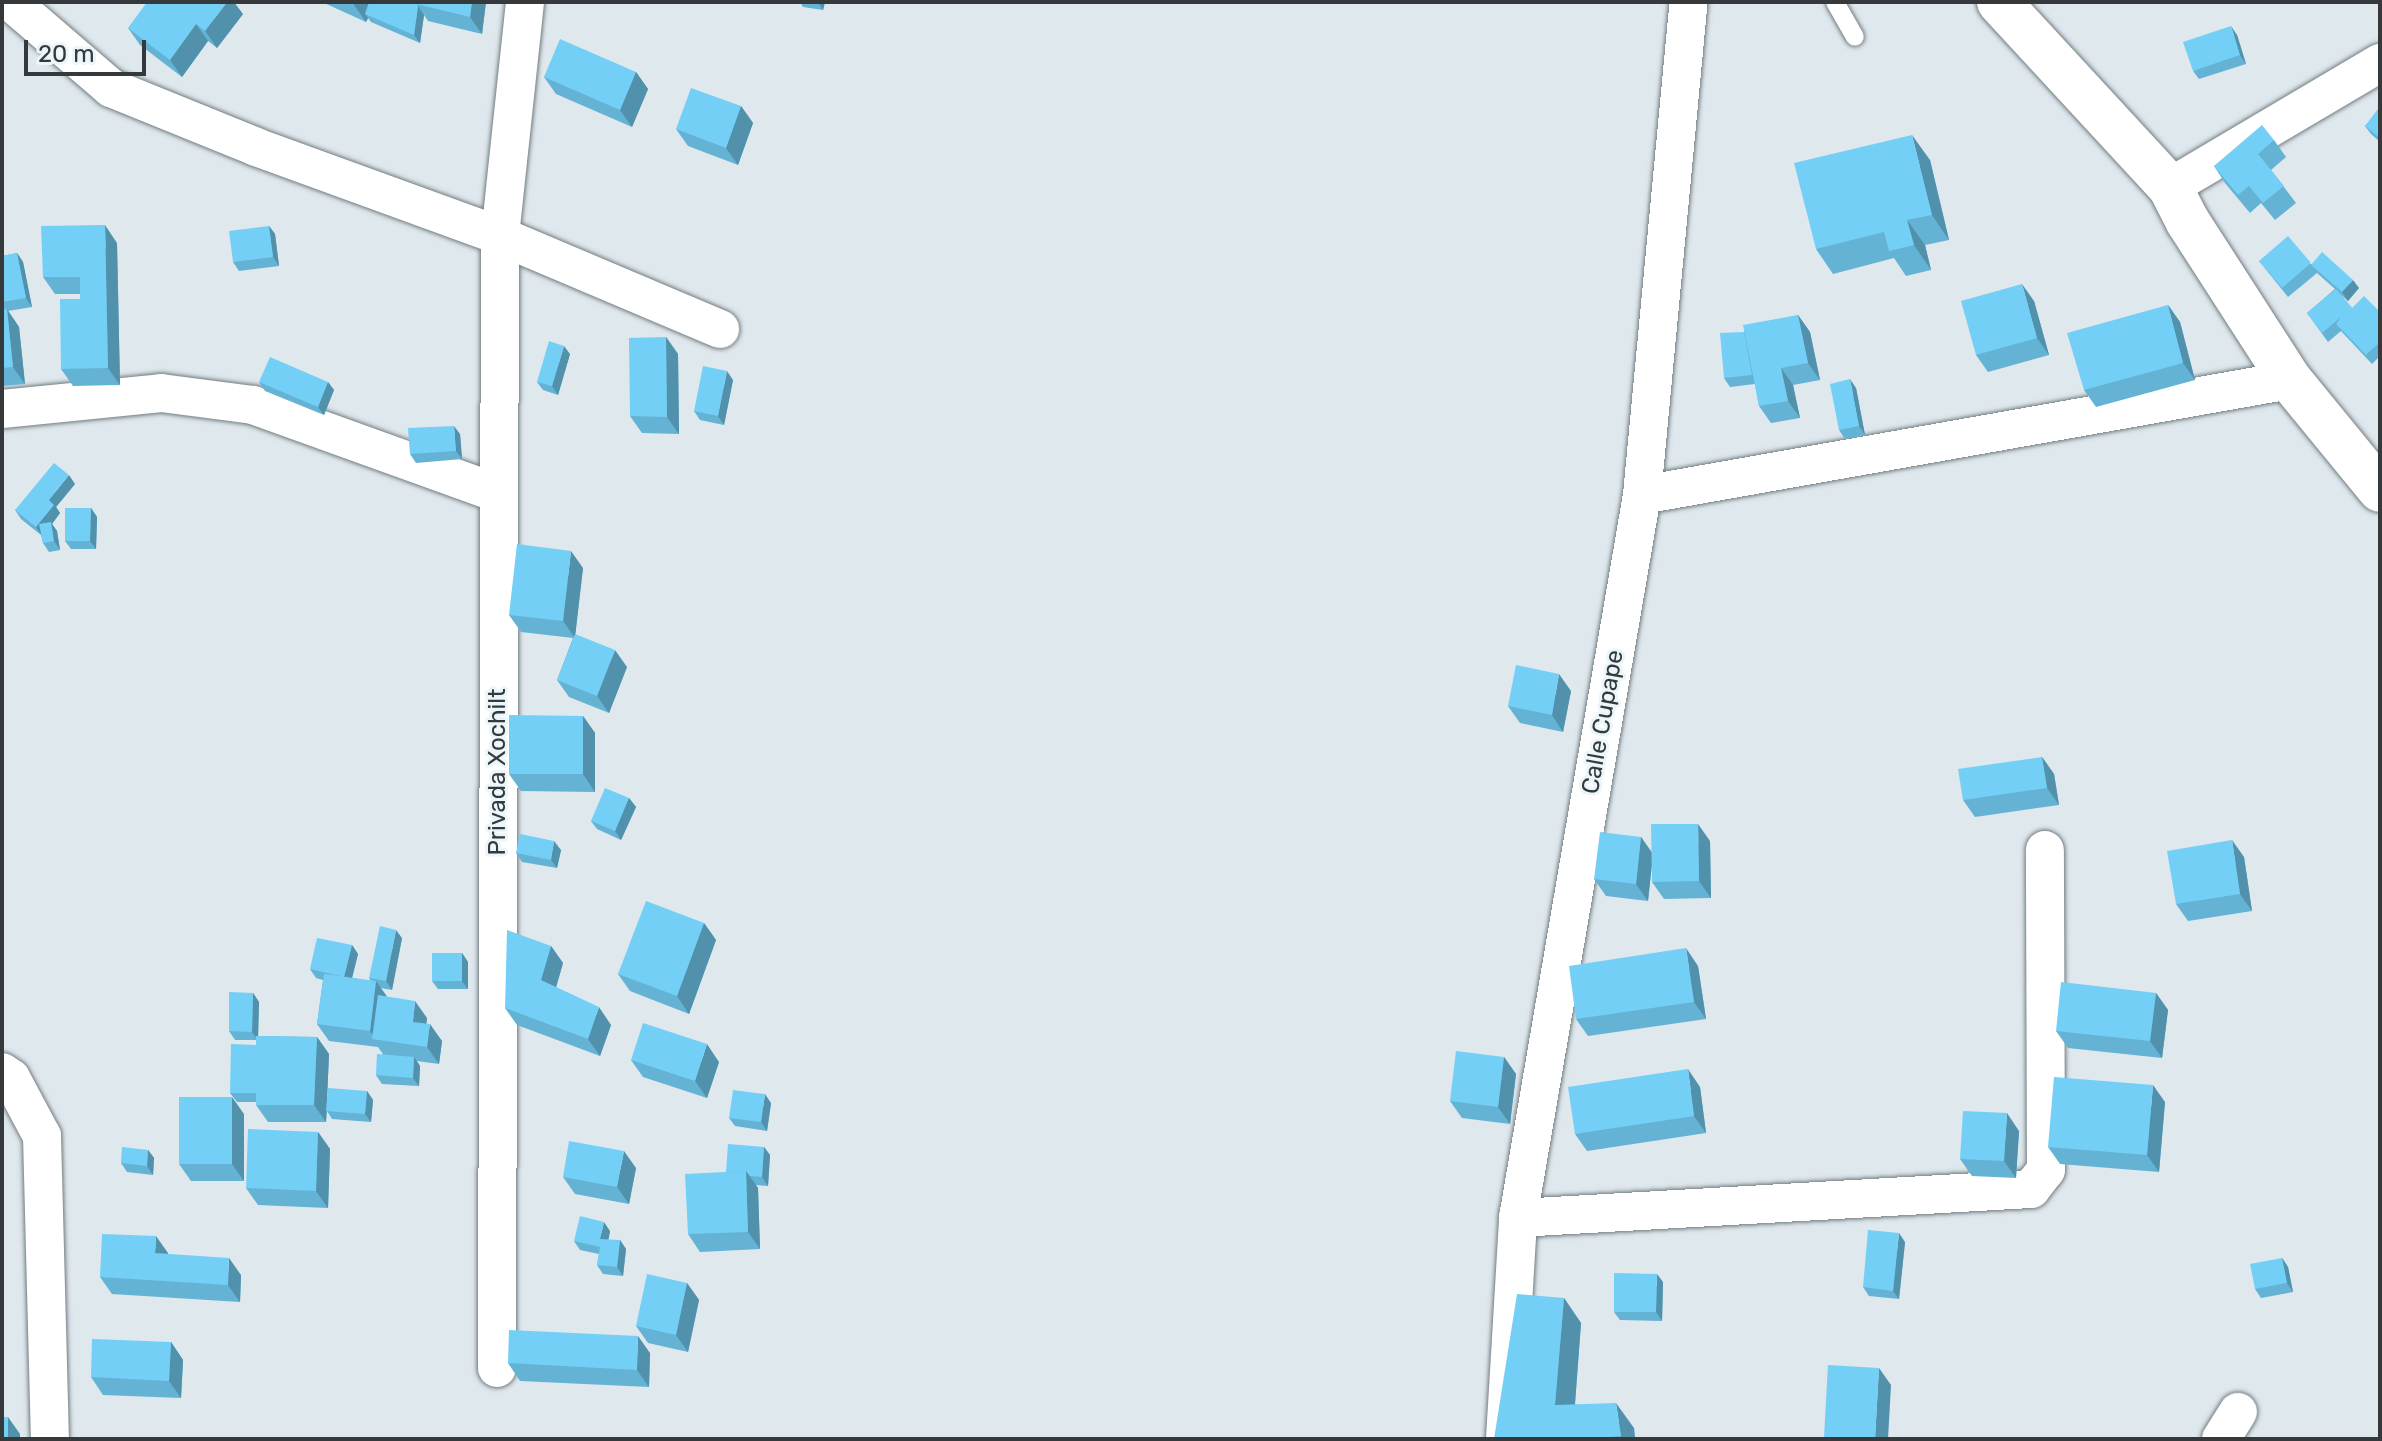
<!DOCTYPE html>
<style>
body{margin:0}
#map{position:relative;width:2382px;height:1441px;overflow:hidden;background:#dee8ed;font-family:Rubik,sans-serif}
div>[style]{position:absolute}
.roads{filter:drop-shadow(0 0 2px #737d81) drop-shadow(0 0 2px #737d81)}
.service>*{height:18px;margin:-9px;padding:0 9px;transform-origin:9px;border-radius:9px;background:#fff}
.minor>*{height:38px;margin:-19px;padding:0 19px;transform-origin:19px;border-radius:19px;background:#fff}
.tertiary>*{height:44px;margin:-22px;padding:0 22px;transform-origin:22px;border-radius:22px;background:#fff}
.wall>*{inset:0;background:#64b2d4}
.shaded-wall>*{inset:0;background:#5191ac}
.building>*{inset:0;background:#74cff6}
span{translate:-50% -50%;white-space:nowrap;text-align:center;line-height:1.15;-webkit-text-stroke:6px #ebf6fb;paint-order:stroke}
.street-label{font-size:24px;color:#35393b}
.frame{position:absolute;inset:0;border:4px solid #35393b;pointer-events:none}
.scale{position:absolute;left:24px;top:40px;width:122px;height:36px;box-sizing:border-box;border:4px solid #35393b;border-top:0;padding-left:10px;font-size:24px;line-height:28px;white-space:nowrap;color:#35393b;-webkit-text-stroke:6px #ebf6fb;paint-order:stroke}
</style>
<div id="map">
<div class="roads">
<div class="service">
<div style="left:1835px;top:2px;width:40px;rotate:60.3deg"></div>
</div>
<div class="minor">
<div style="left:11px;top:2px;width:132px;rotate:40.7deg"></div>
<div style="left:111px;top:88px;width:157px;rotate:22.1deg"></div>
<div style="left:256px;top:147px;width:260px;rotate:20deg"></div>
<div style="left:500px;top:236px;width:239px;rotate:22.9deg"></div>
<div style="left:2170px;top:187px;width:244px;rotate:-30.6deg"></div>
<div style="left:2px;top:409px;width:160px;rotate:-5.7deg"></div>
<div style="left:161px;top:393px;width:93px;rotate:7.4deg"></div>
<div style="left:253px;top:405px;width:260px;rotate:19.8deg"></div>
<div style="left:1642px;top:495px;width:658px;rotate:-10.06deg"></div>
<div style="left:2px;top:1072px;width:11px;rotate:34deg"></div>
<div style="left:11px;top:1078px;width:66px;rotate:61.9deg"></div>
<div style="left:42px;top:1136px;width:303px;rotate:88.5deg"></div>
<div style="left:1518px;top:1218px;width:514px;rotate:-3.24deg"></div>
<div style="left:2031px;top:1189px;width:24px;rotate:-52deg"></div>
<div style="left:2046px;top:1170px;width:320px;rotate:-90.2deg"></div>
<div style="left:497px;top:1368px;width:1132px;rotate:-89.85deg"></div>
<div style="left:500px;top:236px;width:235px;rotate:-83.9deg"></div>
<div style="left:1505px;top:1439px;width:221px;rotate:-86.6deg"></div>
<div style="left:1518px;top:1218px;width:734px;rotate:-80.27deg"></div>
<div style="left:1642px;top:495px;width:495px;rotate:-84.6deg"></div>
<div style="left:2221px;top:1439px;width:32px;rotate:-58deg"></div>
</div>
<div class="tertiary">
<div style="left:1999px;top:2px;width:252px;rotate:47.3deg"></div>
<div style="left:2170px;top:187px;width:39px;rotate:63deg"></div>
<div style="left:2188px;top:222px;width:188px;rotate:57.2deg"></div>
<div style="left:2290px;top:380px;width:142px;rotate:50.7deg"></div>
</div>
</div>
<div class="wall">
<div style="clip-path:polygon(322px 2px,486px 2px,482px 34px,428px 21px,424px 15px,420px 43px,371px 22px,368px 18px,366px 22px)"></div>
<div style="clip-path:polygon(800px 2px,825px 2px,823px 10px,803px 7px)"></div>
<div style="clip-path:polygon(243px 14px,217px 48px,208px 41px,182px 77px,140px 45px,128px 28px)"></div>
<div style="clip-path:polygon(2237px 35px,2246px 64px,2199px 79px,2193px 71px)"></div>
<div style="clip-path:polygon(636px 72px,648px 89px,632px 127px,556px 94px,544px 77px)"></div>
<div style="clip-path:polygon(741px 106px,753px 123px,738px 165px,688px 146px,676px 129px)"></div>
<div style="clip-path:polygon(2380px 110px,2380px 142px,2371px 134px,2365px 126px)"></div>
<div style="clip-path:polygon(2274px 140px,2286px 157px,2271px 170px,2296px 203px,2275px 220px,2261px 203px,2250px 213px,2225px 183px,2214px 166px)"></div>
<div style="clip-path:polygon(1930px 160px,1949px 240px,1925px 245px,1931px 270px,1906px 276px,1894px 258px,1833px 274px,1816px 249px)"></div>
<div style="clip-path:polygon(269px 226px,275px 234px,279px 266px,239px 271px,233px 262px)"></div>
<div style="clip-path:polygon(117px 243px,120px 385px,73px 386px,61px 369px,80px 299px,80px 294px,55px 294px,43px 277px)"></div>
<div style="clip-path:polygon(17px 253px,23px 262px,32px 307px,8px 311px,19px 327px,25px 384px,2px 386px,2px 256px)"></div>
<div style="clip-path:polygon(2259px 261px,2312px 264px,2359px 288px,2348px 301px,2341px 295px,2352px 308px,2380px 312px,2380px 356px,2372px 364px,2341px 331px,2328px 342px,2307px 313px,2335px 289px,2317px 273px,2288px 297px)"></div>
<div style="clip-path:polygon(2034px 301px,2049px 355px,1988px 372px,1976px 355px)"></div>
<div style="clip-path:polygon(2168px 305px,2180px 322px,2195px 380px,2096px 407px,2084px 390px)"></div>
<div style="clip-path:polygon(1798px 315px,1810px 332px,1820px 380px,1793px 385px,1800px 418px,1771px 423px,1759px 406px,1755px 384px,1730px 387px,1724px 378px,1744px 332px)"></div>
<div style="clip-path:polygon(666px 337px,678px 354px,679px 434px,642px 433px,630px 416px)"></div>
<div style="clip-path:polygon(570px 354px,558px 395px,543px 390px,537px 382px)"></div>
<div style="clip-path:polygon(733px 380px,724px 425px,700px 420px,694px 411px)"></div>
<div style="clip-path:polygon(259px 382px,328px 382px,334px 390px,324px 415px,265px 391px)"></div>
<div style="clip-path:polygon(1856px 388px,1865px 435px,1845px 439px,1839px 430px)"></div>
<div style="clip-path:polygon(460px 434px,462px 459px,416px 463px,410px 454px)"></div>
<div style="clip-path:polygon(75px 484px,56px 507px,60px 513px,52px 524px,57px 531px,60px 550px,49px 552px,43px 543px,41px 535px,21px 519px,15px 510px)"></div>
<div style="clip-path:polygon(91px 508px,97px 517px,96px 549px,71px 549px,65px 541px)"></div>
<div style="clip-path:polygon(583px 568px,575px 634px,627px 667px,609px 713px,569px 697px,557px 680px,573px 638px,521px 632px,509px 615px)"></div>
<div style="clip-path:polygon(1571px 691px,1563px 732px,1520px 723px,1508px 706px)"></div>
<div style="clip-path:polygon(583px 716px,595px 733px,595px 792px,521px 791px,509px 774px)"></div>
<div style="clip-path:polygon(2042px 757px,2054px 774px,2059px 805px,1975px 817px,1963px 800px)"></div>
<div style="clip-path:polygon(629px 798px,636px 807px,621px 840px,597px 829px,591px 821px)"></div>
<div style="clip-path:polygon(1641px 837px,1652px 853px,1710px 841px,1711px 898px,1664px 899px,1652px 882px,1652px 863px,1648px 901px,1606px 896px,1594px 879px)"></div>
<div style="clip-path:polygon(561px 850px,557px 868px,522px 862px,516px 853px)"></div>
<div style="clip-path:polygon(2244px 857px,2252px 911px,2188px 921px,2176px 904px)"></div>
<div style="clip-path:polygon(704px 923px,716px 940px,689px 1014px,630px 991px,618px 974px)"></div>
<div style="clip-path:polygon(402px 938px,392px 990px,380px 988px,387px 997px,427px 1018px,426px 1024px,442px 1041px,439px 1064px,417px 1061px,420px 1066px,419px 1086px,382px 1084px,376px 1075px,383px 1054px,378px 1047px,329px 1041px,317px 1024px,323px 980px,316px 978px,310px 969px,352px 945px,358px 954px,352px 978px,371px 981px,369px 978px)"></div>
<div style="clip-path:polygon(551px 946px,563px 963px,556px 987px,611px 1025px,600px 1056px,517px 1025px,505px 1008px)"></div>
<div style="clip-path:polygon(462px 953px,468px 962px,468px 989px,438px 989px,432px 981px)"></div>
<div style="clip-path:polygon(1698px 966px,1706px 1019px,1588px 1036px,1576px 1019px)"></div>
<div style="clip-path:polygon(253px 993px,259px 1002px,258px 1036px,317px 1037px,329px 1054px,327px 1100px,367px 1091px,373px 1100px,371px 1122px,332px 1119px,327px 1111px,326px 1122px,268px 1122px,256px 1105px,256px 1102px,237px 1102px,230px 1093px,256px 1045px,256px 1040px,235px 1040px,229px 1031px)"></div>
<div style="clip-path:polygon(2156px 993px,2168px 1010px,2162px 1058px,2068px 1048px,2056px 1031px)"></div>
<div style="clip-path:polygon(1504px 1057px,1516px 1074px,1510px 1124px,1462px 1118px,1450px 1101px)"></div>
<div style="clip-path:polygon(631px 1060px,719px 1062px,707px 1098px,643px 1077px)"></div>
<div style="clip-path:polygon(1700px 1087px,1706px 1133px,1587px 1151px,1575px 1134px)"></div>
<div style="clip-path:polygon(2165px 1102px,2159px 1172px,2060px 1164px,2048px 1147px)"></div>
<div style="clip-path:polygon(771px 1103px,767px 1131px,735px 1126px,729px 1118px)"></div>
<div style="clip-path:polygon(244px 1114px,244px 1181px,191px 1181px,179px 1164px)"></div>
<div style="clip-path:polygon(2019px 1131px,2016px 1178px,1972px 1176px,1960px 1159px)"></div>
<div style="clip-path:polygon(318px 1132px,330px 1149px,328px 1208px,258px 1205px,246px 1188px)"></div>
<div style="clip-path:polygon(764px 1147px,770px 1155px,768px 1186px,756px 1185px,758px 1188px,760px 1249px,700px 1252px,688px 1234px,726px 1172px)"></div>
<div style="clip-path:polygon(148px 1150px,154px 1158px,153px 1175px,127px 1172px,121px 1163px)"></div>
<div style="clip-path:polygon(636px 1168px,629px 1204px,575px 1194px,563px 1177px)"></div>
<div style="clip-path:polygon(610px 1231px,608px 1240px,620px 1240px,626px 1249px,623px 1276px,603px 1274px,597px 1265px,599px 1254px,580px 1250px,574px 1241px)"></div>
<div style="clip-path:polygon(1905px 1242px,1899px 1299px,1869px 1296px,1863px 1287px)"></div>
<div style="clip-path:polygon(168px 1254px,241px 1275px,240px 1302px,112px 1294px,100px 1277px)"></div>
<div style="clip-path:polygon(2282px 1258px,2288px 1267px,2293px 1292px,2261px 1298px,2255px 1289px)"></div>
<div style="clip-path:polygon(1663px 1282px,1662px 1321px,1620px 1320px,1614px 1312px)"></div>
<div style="clip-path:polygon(687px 1283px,699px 1300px,688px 1352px,648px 1343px,636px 1326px)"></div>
<div style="clip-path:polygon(1564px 1298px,1581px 1323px,1575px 1404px,1634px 1428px,1635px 1439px,1494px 1439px)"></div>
<div style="clip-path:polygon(171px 1342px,183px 1360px,181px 1398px,103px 1395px,91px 1377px)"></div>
<div style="clip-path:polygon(650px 1353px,649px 1387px,520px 1381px,508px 1363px)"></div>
</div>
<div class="shaded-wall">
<div style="clip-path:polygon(227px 2px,234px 2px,243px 14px,217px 48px,205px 31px)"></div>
<div style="clip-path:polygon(355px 2px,375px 2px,365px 14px,368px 18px,366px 22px,354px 5px)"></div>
<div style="clip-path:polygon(472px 2px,486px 2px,482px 34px,470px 17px)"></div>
<div style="clip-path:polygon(818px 2px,825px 2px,823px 10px)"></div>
<div style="clip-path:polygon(418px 6px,424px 15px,420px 43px,414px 35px)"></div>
<div style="clip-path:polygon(196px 24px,208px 41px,182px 77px,170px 60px)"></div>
<div style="clip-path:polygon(2231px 26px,2237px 35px,2246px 64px,2240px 55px)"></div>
<div style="clip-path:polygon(636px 72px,648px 89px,632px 127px,620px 110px)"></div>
<div style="clip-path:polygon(741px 106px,753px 123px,738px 165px,726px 148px)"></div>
<div style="clip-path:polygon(1912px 135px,1930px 160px,1949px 240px,1932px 215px)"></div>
<div style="clip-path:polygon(1907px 220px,1925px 245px,1931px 270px,1914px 245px)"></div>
<div style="clip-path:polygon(105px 225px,117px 243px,120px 385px,108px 368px)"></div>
<div style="clip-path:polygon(269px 226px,275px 234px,279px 266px,273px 257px)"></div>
<div style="clip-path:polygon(17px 253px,23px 262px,32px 307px,26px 298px)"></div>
<div style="clip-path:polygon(2353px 280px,2359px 288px,2348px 301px,2342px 292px)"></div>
<div style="clip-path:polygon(2022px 284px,2034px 301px,2049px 355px,2037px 338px)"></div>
<div style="clip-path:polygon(2168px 305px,2180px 322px,2195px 380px,2183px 363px)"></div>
<div style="clip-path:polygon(7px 309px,19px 327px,25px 384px,13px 367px)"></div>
<div style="clip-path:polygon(1798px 315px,1810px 332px,1820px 380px,1808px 363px)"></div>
<div style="clip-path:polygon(666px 337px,678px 354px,679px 434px,667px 417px)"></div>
<div style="clip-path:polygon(564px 346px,570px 354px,558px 395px,552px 386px)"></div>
<div style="clip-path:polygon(1781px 368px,1793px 385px,1800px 418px,1788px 401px)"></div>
<div style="clip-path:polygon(727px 371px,733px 380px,724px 425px,718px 416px)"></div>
<div style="clip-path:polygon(1850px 379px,1856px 388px,1865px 435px,1859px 426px)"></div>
<div style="clip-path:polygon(328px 382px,334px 390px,324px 415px,318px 407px)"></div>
<div style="clip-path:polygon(454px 426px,460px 434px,462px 459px,456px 451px)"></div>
<div style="clip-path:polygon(69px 475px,75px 484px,56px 507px,60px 513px,52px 524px,57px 531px,60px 550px,54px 541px,42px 536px,36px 527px,49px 500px)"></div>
<div style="clip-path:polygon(91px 508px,97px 517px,96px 549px,90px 541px)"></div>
<div style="clip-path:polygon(571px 551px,583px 568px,575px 638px,563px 621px)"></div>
<div style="clip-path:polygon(615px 650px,627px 667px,609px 713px,597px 696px)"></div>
<div style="clip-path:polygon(1559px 674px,1571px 691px,1563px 732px,1552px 715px)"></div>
<div style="clip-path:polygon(583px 716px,595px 733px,595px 792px,583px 774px)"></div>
<div style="clip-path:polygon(2042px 757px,2054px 774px,2059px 805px,2047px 788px)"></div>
<div style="clip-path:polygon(629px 798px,636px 807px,621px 840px,615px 831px)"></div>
<div style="clip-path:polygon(1698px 824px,1710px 841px,1711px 898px,1699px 881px)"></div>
<div style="clip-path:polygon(1641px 837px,1653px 854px,1648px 901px,1636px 884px)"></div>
<div style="clip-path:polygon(2232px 840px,2244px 857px,2252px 911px,2240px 894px)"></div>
<div style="clip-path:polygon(554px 841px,561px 850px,557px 868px,551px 860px)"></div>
<div style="clip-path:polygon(704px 923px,716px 940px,689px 1014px,677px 996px)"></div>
<div style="clip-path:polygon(396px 930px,402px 938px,392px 990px,386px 981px)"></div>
<div style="clip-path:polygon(352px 945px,358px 954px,350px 986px,344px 978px)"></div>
<div style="clip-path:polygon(551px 946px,563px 963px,553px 998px,541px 980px)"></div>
<div style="clip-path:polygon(1686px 948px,1698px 966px,1706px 1019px,1694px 1002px)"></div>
<div style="clip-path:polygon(462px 953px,468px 962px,468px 989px,462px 981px)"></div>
<div style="clip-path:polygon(376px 981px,388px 998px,376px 1039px,370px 1031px)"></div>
<div style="clip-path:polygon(253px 993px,259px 1002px,258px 1040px,252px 1032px)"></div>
<div style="clip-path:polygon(2156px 993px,2168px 1010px,2162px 1058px,2150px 1041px)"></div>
<div style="clip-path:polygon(415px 1001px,427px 1018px,425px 1039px,413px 1022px)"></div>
<div style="clip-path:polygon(599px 1007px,611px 1025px,600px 1056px,588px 1039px)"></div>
<div style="clip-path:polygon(430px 1024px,442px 1041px,439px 1064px,427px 1047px)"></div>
<div style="clip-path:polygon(317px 1037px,329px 1054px,326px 1122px,314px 1105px)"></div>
<div style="clip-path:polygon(707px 1044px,719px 1062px,707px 1098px,695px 1081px)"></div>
<div style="clip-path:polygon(414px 1057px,420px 1066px,419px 1086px,413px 1078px)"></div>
<div style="clip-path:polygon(1504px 1057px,1516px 1074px,1510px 1124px,1498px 1107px)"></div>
<div style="clip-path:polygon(1688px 1069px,1700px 1087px,1706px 1133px,1694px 1116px)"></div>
<div style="clip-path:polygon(2153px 1085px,2165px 1102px,2159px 1172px,2147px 1155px)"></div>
<div style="clip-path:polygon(367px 1091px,373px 1100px,371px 1122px,365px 1114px)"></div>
<div style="clip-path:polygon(765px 1094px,771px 1103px,767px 1131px,761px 1122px)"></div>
<div style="clip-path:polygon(232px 1097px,244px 1114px,244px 1181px,232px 1164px)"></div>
<div style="clip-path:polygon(2007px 1113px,2019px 1131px,2016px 1178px,2004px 1161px)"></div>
<div style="clip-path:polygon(318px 1132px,330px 1149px,328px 1208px,316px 1191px)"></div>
<div style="clip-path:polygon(764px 1147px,770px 1155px,768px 1186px,762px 1177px)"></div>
<div style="clip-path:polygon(148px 1150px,154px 1158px,153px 1175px,147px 1166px)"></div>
<div style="clip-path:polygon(624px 1151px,636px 1168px,629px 1204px,617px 1187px)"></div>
<div style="clip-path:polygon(746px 1171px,758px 1188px,760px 1249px,748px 1232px)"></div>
<div style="clip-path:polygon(604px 1222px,610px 1231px,607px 1248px,600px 1239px)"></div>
<div style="clip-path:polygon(1899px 1233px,1905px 1242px,1899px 1299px,1893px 1291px)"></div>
<div style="clip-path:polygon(156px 1236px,168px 1253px,167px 1270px,155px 1253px)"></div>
<div style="clip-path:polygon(620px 1240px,626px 1249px,623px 1276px,617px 1267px)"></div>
<div style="clip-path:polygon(229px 1258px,241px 1275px,240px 1302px,228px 1285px)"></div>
<div style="clip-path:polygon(2282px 1258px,2288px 1267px,2293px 1292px,2287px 1283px)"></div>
<div style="clip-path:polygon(1657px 1274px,1663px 1282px,1662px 1321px,1656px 1312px)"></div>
<div style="clip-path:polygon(687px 1283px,699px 1300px,688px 1352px,676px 1335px)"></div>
<div style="clip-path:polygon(1564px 1298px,1581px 1323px,1573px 1430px,1555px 1405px)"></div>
<div style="clip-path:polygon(638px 1336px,650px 1353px,649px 1387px,637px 1370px)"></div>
<div style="clip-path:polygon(171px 1342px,183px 1360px,181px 1398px,169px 1381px)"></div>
<div style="clip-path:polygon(1879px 1368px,1891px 1385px,1888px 1439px,1875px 1439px)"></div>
<div style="clip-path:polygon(1616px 1403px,1634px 1428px,1635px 1439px,1623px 1439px,1621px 1436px)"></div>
<div style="clip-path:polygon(8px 1417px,20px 1434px,20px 1439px,8px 1439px)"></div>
</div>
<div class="building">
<div style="clip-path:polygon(147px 2px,227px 2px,205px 31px,196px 24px,170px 60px,128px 28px)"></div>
<div style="clip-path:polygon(369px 2px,416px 2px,418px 6px,414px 35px,365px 14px)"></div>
<div style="clip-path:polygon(416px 2px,472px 2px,470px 17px,416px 4px)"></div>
<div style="clip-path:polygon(2231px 26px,2240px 55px,2193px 71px,2183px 42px)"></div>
<div style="clip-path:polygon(560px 39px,636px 72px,620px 110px,544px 77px)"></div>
<div style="clip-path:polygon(691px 88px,741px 106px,726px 148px,676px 129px)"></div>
<div style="clip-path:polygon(2378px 109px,2380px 110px,2380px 138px,2365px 126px)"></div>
<div style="clip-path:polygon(2262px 125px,2274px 140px,2258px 154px,2284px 186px,2263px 203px,2249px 186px,2238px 195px,2214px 166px)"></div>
<div style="clip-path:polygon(1912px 135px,1932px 215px,1907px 220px,1914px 245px,1889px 251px,1884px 232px,1816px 249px,1794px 163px)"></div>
<div style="clip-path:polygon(105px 225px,108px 368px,61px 369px,60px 299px,80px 299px,80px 277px,43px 277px,41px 226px)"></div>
<div style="clip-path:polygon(269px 226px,273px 257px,233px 262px,229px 231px)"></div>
<div style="clip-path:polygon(2288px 236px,2311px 263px,2282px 288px,2259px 261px)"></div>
<div style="clip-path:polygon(2322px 252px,2353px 280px,2342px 292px,2311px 265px)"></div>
<div style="clip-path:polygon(17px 253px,26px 298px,2px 302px,2px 256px)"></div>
<div style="clip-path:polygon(2022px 284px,2037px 338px,1976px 355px,1961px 301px)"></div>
<div style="clip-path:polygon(2336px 289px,2352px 308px,2364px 296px,2380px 312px,2380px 342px,2366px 355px,2336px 324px,2341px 317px,2322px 333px,2307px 313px)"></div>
<div style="clip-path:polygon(2168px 305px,2183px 363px,2084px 390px,2067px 333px)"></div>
<div style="clip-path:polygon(7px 309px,13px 367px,2px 368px,2px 310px)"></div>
<div style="clip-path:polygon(1798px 315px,1808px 363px,1781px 368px,1788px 401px,1759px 406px,1743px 325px)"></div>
<div style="clip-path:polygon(1744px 332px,1752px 375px,1724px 378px,1720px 333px)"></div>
<div style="clip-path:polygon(666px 337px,667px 417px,630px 416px,629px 338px)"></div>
<div style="clip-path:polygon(549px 341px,564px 346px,552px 386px,537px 382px)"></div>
<div style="clip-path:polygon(270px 357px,328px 382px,318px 407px,259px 382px)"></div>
<div style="clip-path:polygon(703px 366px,727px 371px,718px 416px,694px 411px)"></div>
<div style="clip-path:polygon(1850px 379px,1859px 426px,1839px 430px,1830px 384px)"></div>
<div style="clip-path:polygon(454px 426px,456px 451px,410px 454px,408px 428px)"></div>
<div style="clip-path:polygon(54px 463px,69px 475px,49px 500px,54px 505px,36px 527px,15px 510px)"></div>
<div style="clip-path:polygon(65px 508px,91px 508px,90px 541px,65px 541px)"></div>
<div style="clip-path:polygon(51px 522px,54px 541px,43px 543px,39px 524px)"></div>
<div style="clip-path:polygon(517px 544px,571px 551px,563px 621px,509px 615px)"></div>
<div style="clip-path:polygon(575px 634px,615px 650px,597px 696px,557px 680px)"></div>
<div style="clip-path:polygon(1516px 665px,1559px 674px,1552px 715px,1508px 706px)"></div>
<div style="clip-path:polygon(509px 715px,583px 716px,583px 774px,509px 774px)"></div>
<div style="clip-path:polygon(2042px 757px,2047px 788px,1963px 800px,1958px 769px)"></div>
<div style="clip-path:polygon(605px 788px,629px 798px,615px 831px,591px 821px)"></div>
<div style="clip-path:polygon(1651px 824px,1698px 824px,1699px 881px,1652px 882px)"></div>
<div style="clip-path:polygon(1600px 832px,1641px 837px,1636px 884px,1594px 879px)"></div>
<div style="clip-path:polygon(520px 834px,554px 841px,551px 860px,516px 853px)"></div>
<div style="clip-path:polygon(2232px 840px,2240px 894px,2176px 904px,2167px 851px)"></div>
<div style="clip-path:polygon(646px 901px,704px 923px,677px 996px,618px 974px)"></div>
<div style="clip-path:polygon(380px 926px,396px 930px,386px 981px,369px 978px)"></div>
<div style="clip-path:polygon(507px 930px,551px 946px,541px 980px,599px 1007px,588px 1039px,505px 1008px)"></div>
<div style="clip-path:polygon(317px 938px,352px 945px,344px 977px,310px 969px)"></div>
<div style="clip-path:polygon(1686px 948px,1694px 1002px,1576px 1019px,1569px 966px)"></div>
<div style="clip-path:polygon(432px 953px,462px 953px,462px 981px,432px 981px)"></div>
<div style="clip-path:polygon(324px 974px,376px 981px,370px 1031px,317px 1024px)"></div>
<div style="clip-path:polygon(2061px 982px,2156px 993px,2150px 1041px,2056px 1031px)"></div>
<div style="clip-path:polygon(229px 992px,253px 993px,252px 1032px,229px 1031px)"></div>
<div style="clip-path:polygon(378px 995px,415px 1001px,413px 1022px,430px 1024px,427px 1047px,372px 1039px)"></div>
<div style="clip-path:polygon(643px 1023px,707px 1044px,695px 1081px,631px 1060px)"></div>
<div style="clip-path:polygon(256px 1036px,317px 1037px,314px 1105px,256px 1105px)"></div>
<div style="clip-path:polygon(231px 1044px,256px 1045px,256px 1093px,230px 1093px)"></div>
<div style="clip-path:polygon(1456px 1051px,1504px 1057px,1498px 1107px,1450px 1101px)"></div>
<div style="clip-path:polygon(377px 1054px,414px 1057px,413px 1078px,376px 1075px)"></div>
<div style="clip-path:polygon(1688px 1069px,1694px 1116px,1575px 1134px,1568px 1087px)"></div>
<div style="clip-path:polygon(2054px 1077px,2153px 1085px,2147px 1155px,2048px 1147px)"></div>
<div style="clip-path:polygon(328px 1088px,367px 1091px,365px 1114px,326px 1111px)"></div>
<div style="clip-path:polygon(733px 1090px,765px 1094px,761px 1122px,729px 1118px)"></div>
<div style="clip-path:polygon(179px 1097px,232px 1097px,232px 1164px,179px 1164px)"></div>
<div style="clip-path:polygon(1963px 1111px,2007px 1113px,2004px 1161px,1960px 1159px)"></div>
<div style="clip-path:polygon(248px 1129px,318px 1132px,316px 1191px,246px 1188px)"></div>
<div style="clip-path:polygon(569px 1141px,624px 1151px,617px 1187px,563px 1177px)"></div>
<div style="clip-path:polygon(728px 1144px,764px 1147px,762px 1177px,750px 1176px,746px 1171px,726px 1172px)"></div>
<div style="clip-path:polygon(122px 1147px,148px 1150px,147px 1166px,121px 1163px)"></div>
<div style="clip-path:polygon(746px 1171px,748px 1232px,688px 1234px,685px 1174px)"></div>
<div style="clip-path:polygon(580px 1216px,604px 1222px,600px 1239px,620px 1240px,617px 1267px,597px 1265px,600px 1247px,574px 1241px)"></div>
<div style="clip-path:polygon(1868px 1230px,1899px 1233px,1893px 1291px,1863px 1287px)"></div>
<div style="clip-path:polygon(102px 1234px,156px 1236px,155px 1253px,229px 1258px,228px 1285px,100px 1277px)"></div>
<div style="clip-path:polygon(2282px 1258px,2287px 1283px,2255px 1289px,2250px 1264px)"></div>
<div style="clip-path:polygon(1614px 1273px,1657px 1274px,1656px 1312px,1614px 1312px)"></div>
<div style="clip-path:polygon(647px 1274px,687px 1283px,676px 1335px,636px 1326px)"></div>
<div style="clip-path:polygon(1517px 1294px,1564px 1298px,1555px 1405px,1616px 1403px,1621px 1436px,1583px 1439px,1494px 1439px)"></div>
<div style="clip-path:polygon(509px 1330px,638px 1336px,637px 1370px,508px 1363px)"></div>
<div style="clip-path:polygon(92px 1339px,171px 1342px,169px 1381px,91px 1377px)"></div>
<div style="clip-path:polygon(1828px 1365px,1879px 1368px,1875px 1439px,1824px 1437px)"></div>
<div style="clip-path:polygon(2px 1417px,8px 1417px,8px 1439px,2px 1439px)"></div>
</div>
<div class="street-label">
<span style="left:1603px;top:722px;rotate:-80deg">Calle Cupape</span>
<span style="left:498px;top:772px;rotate:-90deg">Privada Xochilt</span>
</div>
<div class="frame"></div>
<div class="scale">20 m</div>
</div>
